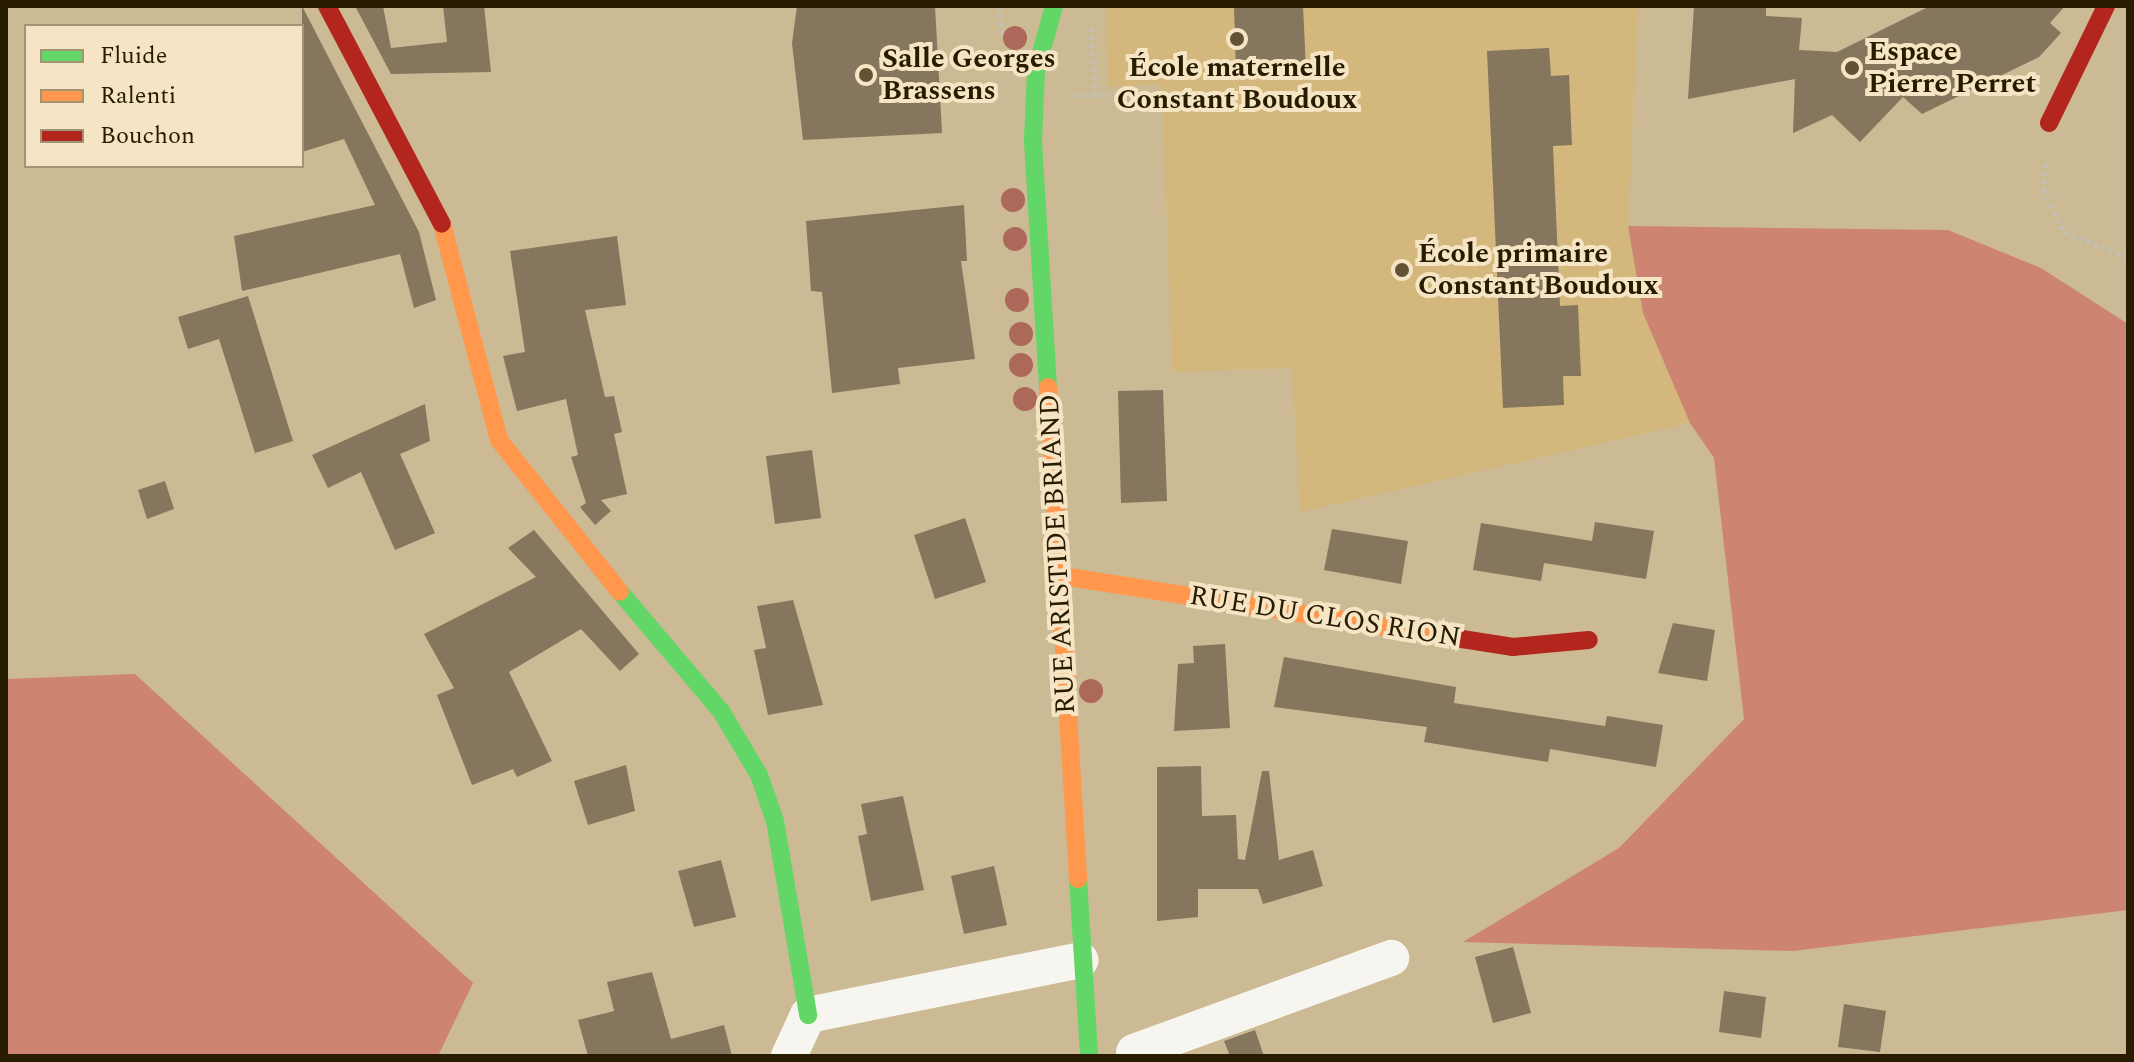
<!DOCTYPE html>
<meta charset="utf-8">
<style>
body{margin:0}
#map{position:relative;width:2134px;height:1062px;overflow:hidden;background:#ccba94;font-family:Spectral,serif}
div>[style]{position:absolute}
.built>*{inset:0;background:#d3b77c}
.forest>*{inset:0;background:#cd8470}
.building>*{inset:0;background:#85765d}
.path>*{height:5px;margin-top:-2.5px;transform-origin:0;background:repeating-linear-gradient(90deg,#c4bfb3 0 4px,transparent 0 8px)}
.street>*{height:36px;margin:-18px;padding:0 18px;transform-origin:18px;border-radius:18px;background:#f7f5ef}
.fast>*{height:18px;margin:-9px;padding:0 9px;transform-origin:9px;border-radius:9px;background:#63d668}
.slow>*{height:18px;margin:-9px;padding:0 9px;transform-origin:9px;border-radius:9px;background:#ff974d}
.jam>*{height:18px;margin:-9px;padding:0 9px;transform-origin:9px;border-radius:9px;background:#b3261e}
.trees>*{width:24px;height:24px;margin:-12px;border-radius:50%;background:#ac6858}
.dots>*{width:22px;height:22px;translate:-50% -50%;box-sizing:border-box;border:4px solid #f6e5c4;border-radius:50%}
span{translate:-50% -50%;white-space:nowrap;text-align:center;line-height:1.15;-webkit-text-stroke:8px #f6e5c4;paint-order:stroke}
.poi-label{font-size:28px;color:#271b00;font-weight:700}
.left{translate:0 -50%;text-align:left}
.street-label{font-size:28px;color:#271b00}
.frame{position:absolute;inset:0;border:8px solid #271b00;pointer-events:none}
.legend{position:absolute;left:24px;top:24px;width:280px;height:144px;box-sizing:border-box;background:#f6e5c4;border:2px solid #a39476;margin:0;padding:10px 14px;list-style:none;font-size:24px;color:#271b00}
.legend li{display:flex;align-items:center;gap:16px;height:40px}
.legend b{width:40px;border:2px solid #a39476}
</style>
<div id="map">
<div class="built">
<div style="clip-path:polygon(1105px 6px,1638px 6px,1628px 226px,1643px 313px,1690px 423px,1300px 512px,1292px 368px,1172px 372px,1162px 84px,1108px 87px)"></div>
</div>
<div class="forest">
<div style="clip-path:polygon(1628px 226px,1948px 230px,2041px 268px,2128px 324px,2128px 910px,1793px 951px,1463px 942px,1619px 848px,1744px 719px,1714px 458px,1690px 423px,1643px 313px)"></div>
<div style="clip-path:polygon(135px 674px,473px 983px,438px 1056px,6px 1056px,6px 679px)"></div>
</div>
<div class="building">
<div style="clip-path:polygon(302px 6px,419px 232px,436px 300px,414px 308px,400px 254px,242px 291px,234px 236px,375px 205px,344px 139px,302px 152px)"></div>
<div style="clip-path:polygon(355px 6px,383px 6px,391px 48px,447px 42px,443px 6px,484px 6px,491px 72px,391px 74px)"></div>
<div style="clip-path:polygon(797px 6px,935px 6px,942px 133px,803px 140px,792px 43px)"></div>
<div style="clip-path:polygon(1234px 6px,1303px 6px,1306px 70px,1236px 72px)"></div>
<div style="clip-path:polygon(1694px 6px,1766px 6px,1766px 16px,1802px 18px,1799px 50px,1837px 52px,1930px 6px,2065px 6px,2050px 23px,2061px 33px,2039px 57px,1922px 114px,1903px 97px,1860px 142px,1832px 115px,1793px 133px,1795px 79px,1688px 99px)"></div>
<div style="clip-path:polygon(1549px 48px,1551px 76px,1569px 75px,1572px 145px,1553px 146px,1560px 306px,1578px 305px,1581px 376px,1563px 376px,1564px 405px,1503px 408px,1487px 51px)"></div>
<div style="clip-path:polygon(964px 205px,967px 261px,961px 261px,975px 359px,898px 368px,900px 384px,832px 393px,822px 292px,811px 291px,806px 221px)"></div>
<div style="clip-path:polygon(617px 236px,626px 305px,585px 310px,605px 397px,614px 396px,622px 432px,614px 434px,627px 494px,601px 500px,611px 511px,595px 525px,580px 507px,586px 503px,571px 457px,578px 455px,566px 399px,517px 411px,503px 356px,525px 352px,510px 251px)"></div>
<div style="clip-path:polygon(248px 296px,293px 441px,255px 453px,219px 339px,188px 349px,178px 317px)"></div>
<div style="clip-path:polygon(1163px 390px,1167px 501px,1121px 503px,1118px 391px)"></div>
<div style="clip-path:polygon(425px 404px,430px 441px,400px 454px,435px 533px,395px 550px,361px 472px,328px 488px,312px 455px)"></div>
<div style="clip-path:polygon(812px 450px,821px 518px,775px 524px,766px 456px)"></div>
<div style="clip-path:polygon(165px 481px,174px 509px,147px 519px,138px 490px)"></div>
<div style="clip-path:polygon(965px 518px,986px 582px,935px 599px,914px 535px)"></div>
<div style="clip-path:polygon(1595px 522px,1654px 531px,1646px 579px,1544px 563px,1541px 581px,1473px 570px,1481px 523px,1592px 541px)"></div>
<div style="clip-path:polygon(1332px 529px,1408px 541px,1401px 584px,1324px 570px)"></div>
<div style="clip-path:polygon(534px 530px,639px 654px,620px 671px,581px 629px,509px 672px,552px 761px,517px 777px,513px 769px,472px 785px,437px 695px,454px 688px,424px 634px,536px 577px,508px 548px)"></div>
<div style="clip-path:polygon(793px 600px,823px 705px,768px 715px,754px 650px,766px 648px,757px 606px)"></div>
<div style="clip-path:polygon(1673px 623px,1715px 630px,1707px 681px,1658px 673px)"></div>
<div style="clip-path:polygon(1225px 644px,1230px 728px,1174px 731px,1178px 664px,1194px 663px,1193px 646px)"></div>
<div style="clip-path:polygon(1284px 657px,1456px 687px,1454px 703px,1605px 726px,1607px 716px,1663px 725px,1656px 767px,1550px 749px,1548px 762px,1424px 742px,1427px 727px,1274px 707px)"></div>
<div style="clip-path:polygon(626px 765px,635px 811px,588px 825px,574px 781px)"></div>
<div style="clip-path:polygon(1201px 766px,1202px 816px,1236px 815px,1238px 859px,1245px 860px,1262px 771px,1269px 771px,1279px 860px,1313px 850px,1323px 886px,1263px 904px,1258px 889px,1198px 889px,1198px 917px,1157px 921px,1157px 767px)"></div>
<div style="clip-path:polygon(903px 796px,924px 890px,871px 901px,858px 836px,867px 834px,861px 804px)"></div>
<div style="clip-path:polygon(721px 860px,736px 917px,694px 927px,678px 871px)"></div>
<div style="clip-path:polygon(994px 866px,1007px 925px,964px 934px,951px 876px)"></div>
<div style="clip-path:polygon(1513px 947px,1531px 1013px,1493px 1023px,1475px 957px)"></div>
<div style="clip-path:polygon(652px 972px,671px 1039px,724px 1025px,732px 1056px,588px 1056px,578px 1020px,614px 1011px,607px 982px)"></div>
<div style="clip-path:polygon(1724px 991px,1766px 997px,1761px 1038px,1719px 1032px)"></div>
<div style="clip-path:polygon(1844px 1004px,1886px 1011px,1880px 1052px,1838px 1047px)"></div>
<div style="clip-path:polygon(1255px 1030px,1264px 1056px,1230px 1056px,1224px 1041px)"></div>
</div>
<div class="path">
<div style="left:1000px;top:6px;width:28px;rotate:86deg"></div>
<div style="left:1092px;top:27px;width:67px;rotate:88.3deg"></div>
<div style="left:1075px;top:95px;width:87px;rotate:-0.7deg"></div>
<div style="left:2046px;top:163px;width:27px;rotate:96deg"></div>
<div style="left:2043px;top:190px;width:47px;rotate:63.4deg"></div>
<div style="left:2064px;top:232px;width:69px;rotate:21.3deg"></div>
</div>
<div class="street">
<div style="left:1134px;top:1052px;width:274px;rotate:-20.1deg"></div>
<div style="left:789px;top:1056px;width:45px;rotate:-65.1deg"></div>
<div style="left:808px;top:1015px;width:278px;rotate:-11.4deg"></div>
</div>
<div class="fast">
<div style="left:1048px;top:387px;width:247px;rotate:-93.5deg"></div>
<div style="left:1033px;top:140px;width:69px;rotate:-87.5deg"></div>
<div style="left:1036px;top:71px;width:67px;rotate:-74.5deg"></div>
<div style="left:620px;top:592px;width:156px;rotate:49.7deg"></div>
<div style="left:721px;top:711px;width:74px;rotate:59.3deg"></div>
<div style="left:759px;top:775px;width:49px;rotate:70.8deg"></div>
<div style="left:775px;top:821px;width:197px;rotate:80.3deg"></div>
<div style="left:1078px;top:879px;width:177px;rotate:86.4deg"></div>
</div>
<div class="slow">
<div style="left:442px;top:224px;width:223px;rotate:75.2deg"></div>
<div style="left:499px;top:440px;width:194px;rotate:51.5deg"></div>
<div style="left:1048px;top:387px;width:493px;rotate:86.5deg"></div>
<div style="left:1062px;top:576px;width:386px;rotate:8.9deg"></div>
</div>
<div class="jam">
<div style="left:327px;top:6px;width:246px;rotate:62.2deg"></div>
<div style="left:2049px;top:123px;width:130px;rotate:-64deg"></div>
<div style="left:1443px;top:636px;width:71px;rotate:8.9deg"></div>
<div style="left:1513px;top:647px;width:76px;rotate:-5.3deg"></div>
</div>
<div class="trees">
<div style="left:1015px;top:38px"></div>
<div style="left:1013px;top:200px"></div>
<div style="left:1015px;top:239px"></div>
<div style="left:1017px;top:300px"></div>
<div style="left:1021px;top:334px"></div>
<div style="left:1021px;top:365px"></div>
<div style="left:1025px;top:399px"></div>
<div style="left:1091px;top:691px"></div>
</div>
<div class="dots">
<div style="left:1237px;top:39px;background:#615334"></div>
<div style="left:1852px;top:68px;background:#615334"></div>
<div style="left:866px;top:75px;background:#615334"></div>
<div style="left:1402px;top:270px;background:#615334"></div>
</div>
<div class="poi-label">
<span class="left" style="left:1868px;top:68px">Espace<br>Pierre Perret</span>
<span class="left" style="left:882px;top:75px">Salle Georges<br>Brassens</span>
<span style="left:1237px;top:84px">École maternelle<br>Constant Boudoux</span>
<span class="left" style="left:1418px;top:270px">École primaire<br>Constant Boudoux</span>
</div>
<div class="street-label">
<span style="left:1058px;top:554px;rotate:-93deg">RUE ARISTIDE BRIAND</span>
<span style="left:1325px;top:617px;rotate:9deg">RUE DU CLOS RION</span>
</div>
<div class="frame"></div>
<ul class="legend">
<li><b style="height:10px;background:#63d668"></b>Fluide</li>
<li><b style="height:10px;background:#ff974d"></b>Ralenti</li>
<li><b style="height:10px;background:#b3261e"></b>Bouchon</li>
</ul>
</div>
